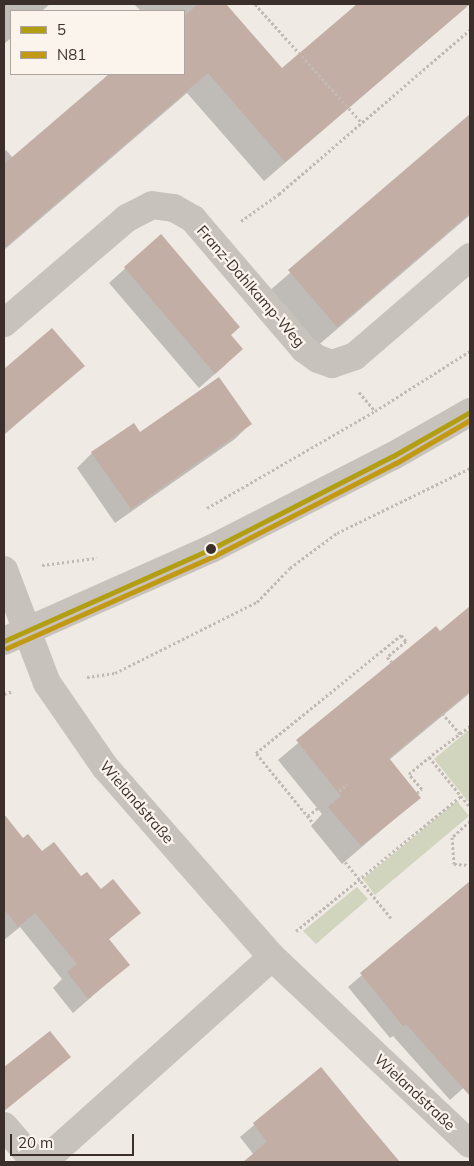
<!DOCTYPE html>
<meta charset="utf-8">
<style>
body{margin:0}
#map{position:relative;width:474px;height:1166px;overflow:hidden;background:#efeae4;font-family:Mulish,sans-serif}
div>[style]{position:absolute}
.green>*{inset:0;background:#d1d5be}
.shadow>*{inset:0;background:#0003}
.building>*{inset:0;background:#c3aea5}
.path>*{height:3px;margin-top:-1.5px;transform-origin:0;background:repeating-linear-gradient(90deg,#c1bab5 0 2.5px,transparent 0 5px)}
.minor>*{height:28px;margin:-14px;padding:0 14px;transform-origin:14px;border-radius:14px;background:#c8c2bd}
.bus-1>*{height:5px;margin:-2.5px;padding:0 2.5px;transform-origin:2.5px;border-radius:2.5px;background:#b19e13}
.bus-2>*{height:5px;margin:-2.5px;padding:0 2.5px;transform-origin:2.5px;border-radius:2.5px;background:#c19912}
.dots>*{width:14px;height:14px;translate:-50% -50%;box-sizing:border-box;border:2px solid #fbf4ec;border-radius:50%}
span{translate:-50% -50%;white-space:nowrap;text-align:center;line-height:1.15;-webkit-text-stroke:4.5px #fbf4ec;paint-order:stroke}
.street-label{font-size:15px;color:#3a2f2a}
.frame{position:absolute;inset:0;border:5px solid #3a2f2a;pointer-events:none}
.legend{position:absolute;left:10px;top:10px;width:175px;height:65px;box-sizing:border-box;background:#fbf4ec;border:1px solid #aea59e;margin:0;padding:6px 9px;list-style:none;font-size:15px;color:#3a2f2a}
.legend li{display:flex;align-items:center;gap:10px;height:25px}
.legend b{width:25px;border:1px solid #aea59e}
.scale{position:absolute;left:10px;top:1134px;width:124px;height:22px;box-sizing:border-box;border:2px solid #3a2f2a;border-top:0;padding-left:6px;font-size:15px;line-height:18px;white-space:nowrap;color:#3a2f2a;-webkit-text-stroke:4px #fbf4ec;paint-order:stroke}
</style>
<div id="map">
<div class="green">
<div style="clip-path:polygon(470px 729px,470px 804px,434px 759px)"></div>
<div style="clip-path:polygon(457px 801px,469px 816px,375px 895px,363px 879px)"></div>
<div style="clip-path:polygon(357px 887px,368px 899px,316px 944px,303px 931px)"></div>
</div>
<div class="shadow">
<div style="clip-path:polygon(4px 4px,50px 4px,42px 11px,11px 11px,11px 38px,4px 44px)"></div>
<div style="clip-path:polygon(134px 4px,224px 4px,282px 69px,358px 4px,470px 4px,264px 181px,187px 93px,4px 250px,4px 152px,6px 150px,13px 158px,111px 74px,184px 74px,184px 11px,141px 11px)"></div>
<div style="clip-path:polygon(470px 116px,470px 215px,315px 348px,267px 293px)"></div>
<div style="clip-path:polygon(161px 236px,229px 336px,226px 364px,199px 388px,109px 283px)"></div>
<div style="clip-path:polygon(52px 329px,83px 366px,4px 435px,4px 371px)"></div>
<div style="clip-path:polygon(250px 424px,235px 439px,115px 523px,77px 468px,92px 453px,140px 433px)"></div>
<div style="clip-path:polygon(460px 617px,470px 630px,470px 693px,389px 760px,419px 798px,342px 864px,311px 826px,322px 814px,278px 760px,435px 628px,440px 633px)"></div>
<div style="clip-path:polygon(4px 816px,23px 840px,139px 913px,108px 940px,128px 965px,73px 1013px,53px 988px,62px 979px,20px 927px,4px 940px)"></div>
<div style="clip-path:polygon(470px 883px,470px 1082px,450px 1100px,393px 1036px,390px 1038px,348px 987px)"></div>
<div style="clip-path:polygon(49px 1032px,69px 1057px,4px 1111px,4px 1069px)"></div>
<div style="clip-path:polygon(321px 1069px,393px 1156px,386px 1162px,245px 1162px,254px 1155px,240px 1137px)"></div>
</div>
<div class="building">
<div style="clip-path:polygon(198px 4px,226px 4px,282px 68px,357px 4px,470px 4px,285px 162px,208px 73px,4px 248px,4px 164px,109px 74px,184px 74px,184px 17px)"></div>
<div style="clip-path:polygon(470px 114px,470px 213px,337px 327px,288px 270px)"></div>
<div style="clip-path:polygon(161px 234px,240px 327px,231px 335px,243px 349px,215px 374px,124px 267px)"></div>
<div style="clip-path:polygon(52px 328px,85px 366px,4px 434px,4px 369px)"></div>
<div style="clip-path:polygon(219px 377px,252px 424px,131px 509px,91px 452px,134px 423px,140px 432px)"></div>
<div style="clip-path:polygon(470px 606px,470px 691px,389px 758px,421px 798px,361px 846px,328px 807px,341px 796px,296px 740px,436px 626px,440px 631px)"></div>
<div style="clip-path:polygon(4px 814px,23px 838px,28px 834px,42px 851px,54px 842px,81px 876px,87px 872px,101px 889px,113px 879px,141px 913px,109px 939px,130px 965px,88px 999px,67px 972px,77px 964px,35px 913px,18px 927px,4px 909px)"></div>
<div style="clip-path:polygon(470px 881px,470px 1096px,406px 1024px,403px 1026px,360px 973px)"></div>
<div style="clip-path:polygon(50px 1031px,71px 1057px,4px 1111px,4px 1067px)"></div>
<div style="clip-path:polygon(321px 1067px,362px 1117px,400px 1162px,243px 1162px,267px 1142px,253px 1123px)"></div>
</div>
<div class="path">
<div style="left:255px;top:4px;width:160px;rotate:48deg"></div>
<div style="left:241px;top:221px;width:47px;rotate:-35.4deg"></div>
<div style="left:279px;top:194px;width:252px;rotate:-40.7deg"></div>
<div style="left:359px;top:392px;width:25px;rotate:50deg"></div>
<div style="left:207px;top:508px;width:194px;rotate:-30deg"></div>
<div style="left:375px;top:411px;width:112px;rotate:-32.3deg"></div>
<div style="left:42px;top:565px;width:55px;rotate:-7.3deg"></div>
<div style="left:87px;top:677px;width:28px;rotate:-8deg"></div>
<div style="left:115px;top:673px;width:159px;rotate:-26.6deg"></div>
<div style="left:257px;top:602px;width:47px;rotate:-45.9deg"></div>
<div style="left:290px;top:568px;width:59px;rotate:-36.7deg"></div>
<div style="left:337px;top:533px;width:148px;rotate:-26deg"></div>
<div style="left:4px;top:694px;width:9px;rotate:-18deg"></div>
<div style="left:442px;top:713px;width:28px;rotate:49deg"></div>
<div style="left:470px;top:726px;width:51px;rotate:142.9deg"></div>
<div style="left:429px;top:757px;width:65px;rotate:50.6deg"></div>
<div style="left:417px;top:793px;width:6px;rotate:-39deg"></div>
<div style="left:422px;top:789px;width:20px;rotate:-131deg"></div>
<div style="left:409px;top:774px;width:26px;rotate:-40deg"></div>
<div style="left:308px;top:816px;width:51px;rotate:-38.7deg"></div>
<div style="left:470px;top:821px;width:24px;rotate:138deg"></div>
<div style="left:452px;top:837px;width:27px;rotate:86deg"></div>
<div style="left:454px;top:864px;width:16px;rotate:4deg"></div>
<div style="left:391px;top:918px;width:213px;rotate:-129.3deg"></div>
<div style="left:256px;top:753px;width:187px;rotate:-39.1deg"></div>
<div style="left:401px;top:635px;width:8px;rotate:50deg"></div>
<div style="left:406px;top:641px;width:25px;rotate:140deg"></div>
<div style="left:387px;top:657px;width:7px;rotate:45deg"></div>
<div style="left:296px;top:931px;width:213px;rotate:-39.3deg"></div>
</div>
<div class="minor">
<div style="left:4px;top:323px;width:162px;rotate:-40.5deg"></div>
<div style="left:127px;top:218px;width:28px;rotate:-27deg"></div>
<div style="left:152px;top:205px;width:22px;rotate:8deg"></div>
<div style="left:174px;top:208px;width:22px;rotate:30deg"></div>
<div style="left:193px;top:219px;width:171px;rotate:49.5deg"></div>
<div style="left:304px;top:349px;width:17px;rotate:36deg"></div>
<div style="left:318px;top:359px;width:15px;rotate:20deg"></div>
<div style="left:332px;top:364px;width:24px;rotate:-19deg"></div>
<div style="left:355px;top:356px;width:152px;rotate:-40.7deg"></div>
<div style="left:4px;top:570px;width:121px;rotate:69.2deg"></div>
<div style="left:47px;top:683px;width:102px;rotate:55.4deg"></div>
<div style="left:105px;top:767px;width:253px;rotate:48.7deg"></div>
<div style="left:272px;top:957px;width:272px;rotate:43.4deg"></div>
<div style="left:4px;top:641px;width:227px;rotate:-24deg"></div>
<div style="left:211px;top:549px;width:204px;rotate:-27.1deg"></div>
<div style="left:393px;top:456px;width:89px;rotate:-29.7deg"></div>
<div style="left:4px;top:1126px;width:48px;rotate:49.3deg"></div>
<div style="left:43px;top:1162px;width:307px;rotate:-41.8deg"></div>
</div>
<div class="bus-1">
<div style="left:4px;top:641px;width:227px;rotate:-24deg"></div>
<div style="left:211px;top:549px;width:204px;rotate:-27.1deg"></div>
<div style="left:393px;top:456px;width:89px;rotate:-29.7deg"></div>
</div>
<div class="bus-2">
<div style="left:7px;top:648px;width:227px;rotate:-24deg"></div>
<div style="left:214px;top:556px;width:204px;rotate:-27.1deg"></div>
<div style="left:396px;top:463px;width:86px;rotate:-30.2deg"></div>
</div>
<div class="dots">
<div style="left:211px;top:549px;background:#3a2f2a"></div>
</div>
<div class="street-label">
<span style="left:251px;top:286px;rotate:49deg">Franz-Dahlkamp-Weg</span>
<span style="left:137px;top:802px;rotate:49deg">Wielandstraße</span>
<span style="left:415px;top:1092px;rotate:43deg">Wielandstraße</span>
</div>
<div class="frame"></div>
<ul class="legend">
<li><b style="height:6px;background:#b19e13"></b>5</li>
<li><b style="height:6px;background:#c19912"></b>N81</li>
</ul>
<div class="scale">20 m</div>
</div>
